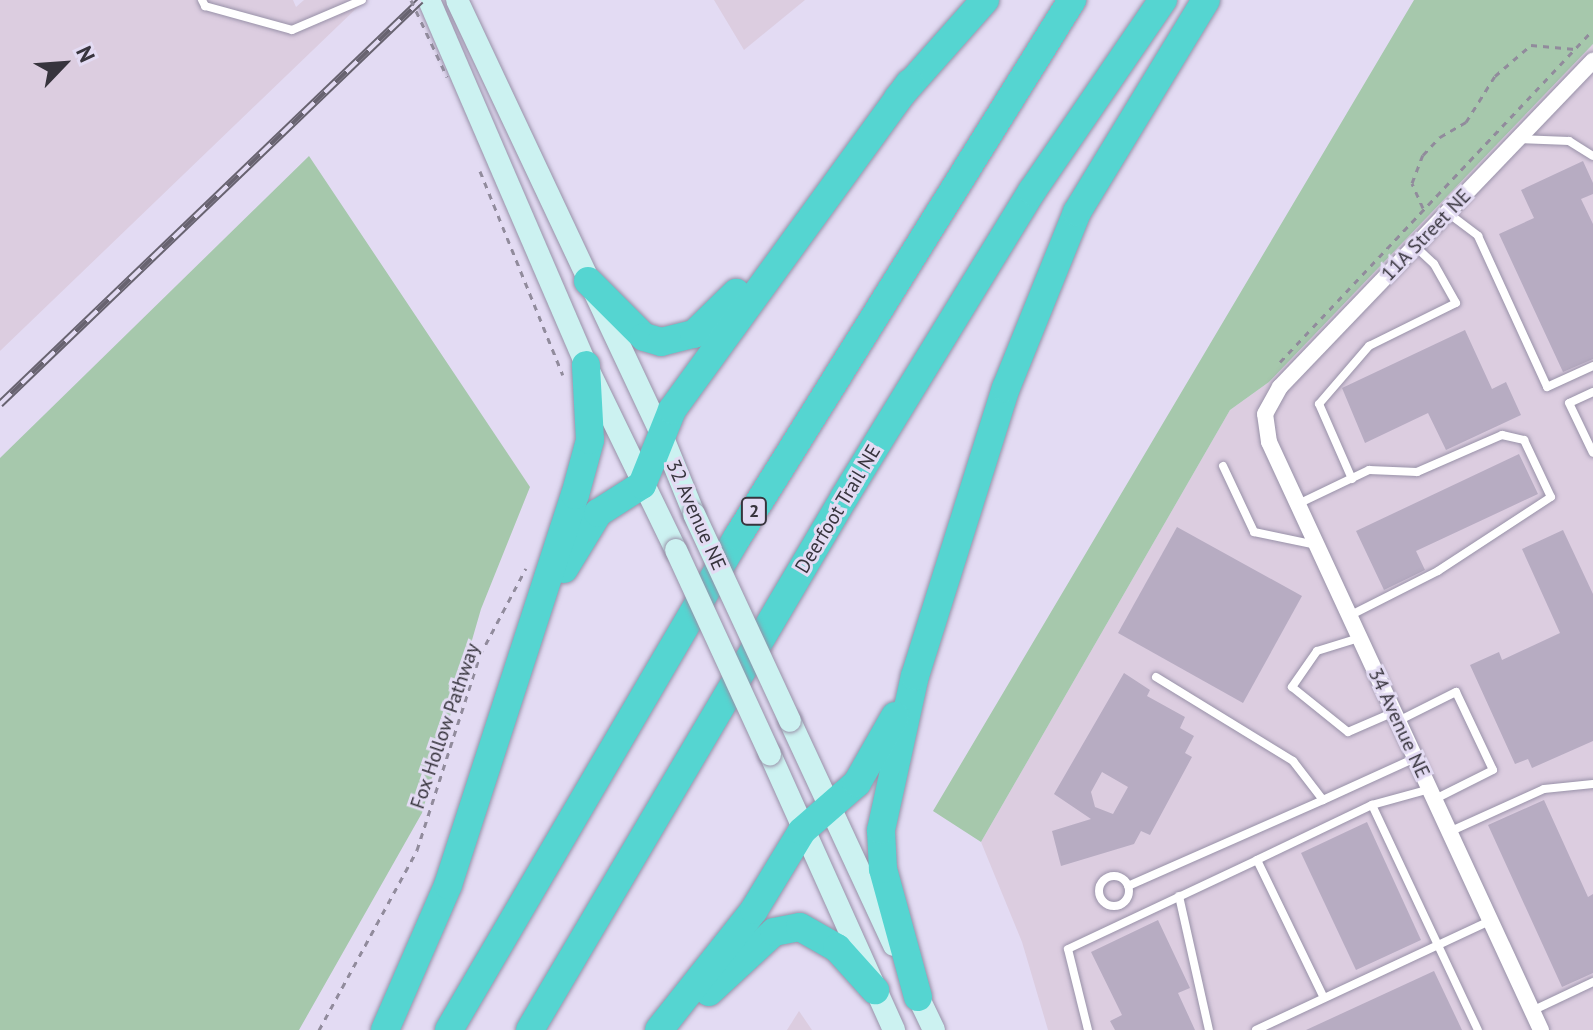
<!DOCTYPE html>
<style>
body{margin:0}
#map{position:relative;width:1593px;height:1030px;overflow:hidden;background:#e3dbf3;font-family:"PT Sans",sans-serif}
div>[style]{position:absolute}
.industrial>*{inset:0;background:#dccde0}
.green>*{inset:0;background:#a6c8ac}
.building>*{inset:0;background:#b7acc2}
.path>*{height:3px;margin-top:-1.5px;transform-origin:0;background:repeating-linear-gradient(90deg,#918b9c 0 6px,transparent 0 12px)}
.roads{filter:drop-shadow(0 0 2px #9891a8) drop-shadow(0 0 2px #9891a8)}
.service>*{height:8px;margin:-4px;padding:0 4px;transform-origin:4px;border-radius:4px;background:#fff}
.service>.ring{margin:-4px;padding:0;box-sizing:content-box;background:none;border:8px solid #fff;border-radius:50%}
.minor>*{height:16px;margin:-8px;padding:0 8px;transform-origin:8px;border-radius:8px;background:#fff}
.secondary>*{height:22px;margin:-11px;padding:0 11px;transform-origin:11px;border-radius:11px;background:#ccf2f1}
.motorway>*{height:28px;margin:-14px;padding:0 14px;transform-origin:14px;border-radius:14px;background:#55d5d1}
.rail>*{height:8px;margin-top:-4px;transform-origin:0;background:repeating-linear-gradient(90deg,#e3dbf3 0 15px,#686370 0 30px);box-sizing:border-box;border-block:2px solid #686370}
.path-bridge>*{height:3px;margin-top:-1.5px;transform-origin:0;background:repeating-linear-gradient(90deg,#918b9c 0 6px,transparent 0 12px)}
.bridges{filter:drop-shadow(0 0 2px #9891a8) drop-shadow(0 0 2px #9891a8)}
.secondary-bridge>*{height:22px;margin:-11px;padding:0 11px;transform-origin:11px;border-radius:11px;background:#ccf2f1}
span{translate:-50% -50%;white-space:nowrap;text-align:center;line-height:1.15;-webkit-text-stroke:6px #e3dbf3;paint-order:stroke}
.shield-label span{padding:2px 6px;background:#e3dbf3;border:2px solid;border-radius:6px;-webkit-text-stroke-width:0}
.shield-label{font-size:18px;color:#37343d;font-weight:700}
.street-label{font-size:20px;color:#37343d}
.north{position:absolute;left:24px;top:24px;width:80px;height:80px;-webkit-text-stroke:6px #e3dbf3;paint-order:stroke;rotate:65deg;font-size:22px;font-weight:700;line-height:32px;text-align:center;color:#37343d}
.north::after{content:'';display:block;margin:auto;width:28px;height:36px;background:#37343d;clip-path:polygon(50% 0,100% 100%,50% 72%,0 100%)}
</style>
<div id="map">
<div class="industrial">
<div style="clip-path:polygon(0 0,293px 0,296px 7px,304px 0,365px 0,0 351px)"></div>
<div style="clip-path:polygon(714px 0,805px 0,744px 50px)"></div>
<div style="clip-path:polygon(1593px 44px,1593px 1030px,1048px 1030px,1022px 942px,981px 842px,1230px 410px,1269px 382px)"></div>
<div style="clip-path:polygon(799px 1011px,812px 1030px,787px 1030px)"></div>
</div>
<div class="green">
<div style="clip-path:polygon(1414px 0,1593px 0,1593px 44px,1269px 382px,1230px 410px,981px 842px,933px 811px)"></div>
<div style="clip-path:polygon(309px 156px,530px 487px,481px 609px,422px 813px,299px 1030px,0 1030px,0 458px)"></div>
</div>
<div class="building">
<div style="clip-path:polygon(1583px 161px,1593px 183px,1593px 194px,1581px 199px,1593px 224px,1593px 359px,1563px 372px,1499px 234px,1534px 218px,1521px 190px)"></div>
<div style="clip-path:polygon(1465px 330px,1492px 389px,1506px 382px,1521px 415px,1446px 450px,1428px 413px,1365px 443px,1342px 388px)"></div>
<div style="clip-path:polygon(1519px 454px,1538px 494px,1416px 551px,1425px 570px,1384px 590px,1356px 531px)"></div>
<div style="clip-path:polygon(1177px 527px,1302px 596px,1243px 703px,1118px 633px)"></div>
<div style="clip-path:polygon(1563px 530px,1593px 594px,1593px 741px,1532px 768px,1528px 759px,1515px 764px,1470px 665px,1499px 652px,1502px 660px,1560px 633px,1522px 549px)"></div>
<div style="clip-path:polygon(evenodd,1124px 673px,1150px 690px,1147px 696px,1185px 717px,1180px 728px,1194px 736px,1185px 753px,1192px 757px,1150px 835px,1141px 831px,1134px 844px,1061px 866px,1052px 831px,1091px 819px,1054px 794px,1124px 673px,1102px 772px,1128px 787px,1113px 814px,1095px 807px,1091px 792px,1102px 772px)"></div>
<div style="clip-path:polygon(1544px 800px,1588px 897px,1593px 894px,1593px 973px,1562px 987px,1488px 825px)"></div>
<div style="clip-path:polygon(1367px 822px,1421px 940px,1356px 970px,1301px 853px)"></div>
<div style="clip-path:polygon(1158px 920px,1190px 988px,1178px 993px,1195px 1030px,1115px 1030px,1110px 1021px,1122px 1015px,1091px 952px)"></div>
<div style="clip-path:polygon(1434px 971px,1462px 1030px,1306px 1030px)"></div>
</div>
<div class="path">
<div style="left:480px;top:171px;width:220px;rotate:67.9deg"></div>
<div style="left:1423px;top:208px;width:27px;rotate:-114deg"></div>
<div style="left:1412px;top:183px;width:30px;rotate:-69deg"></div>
<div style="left:1423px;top:155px;width:25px;rotate:-47deg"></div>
<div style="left:1440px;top:137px;width:30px;rotate:-30deg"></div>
<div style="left:1466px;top:122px;width:54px;rotate:-57.8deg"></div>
<div style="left:1495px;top:76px;width:48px;rotate:-40.7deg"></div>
<div style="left:1531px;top:45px;width:44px;rotate:5.2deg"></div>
<div style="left:1280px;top:362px;width:456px;rotate:-46.7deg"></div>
<div style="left:319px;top:1030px;width:205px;rotate:-61.4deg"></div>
<div style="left:417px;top:850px;width:205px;rotate:-72.1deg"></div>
<div style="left:480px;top:655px;width:98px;rotate:-62.1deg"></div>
</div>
<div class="roads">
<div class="service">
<div style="left:202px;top:0;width:7px;rotate:63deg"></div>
<div style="left:205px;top:6px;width:90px;rotate:15.4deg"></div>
<div style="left:292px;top:30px;width:76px;rotate:-23.2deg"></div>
<div style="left:1518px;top:139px;width:51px;rotate:2.2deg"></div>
<div style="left:1569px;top:141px;width:28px;rotate:32deg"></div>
<div style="left:1448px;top:213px;width:38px;rotate:37deg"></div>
<div style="left:1478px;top:236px;width:166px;rotate:65.4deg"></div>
<div style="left:1547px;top:387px;width:51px;rotate:-24.5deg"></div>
<div style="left:1593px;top:392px;width:26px;rotate:155deg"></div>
<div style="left:1569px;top:403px;width:55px;rotate:64.4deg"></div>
<div style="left:1223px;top:466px;width:73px;rotate:64.8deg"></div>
<div style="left:1254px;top:532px;width:63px;rotate:11.8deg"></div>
<div style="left:1352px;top:479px;width:82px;rotate:-113.7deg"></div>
<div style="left:1319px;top:404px;width:77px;rotate:-49.2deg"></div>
<div style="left:1369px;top:346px;width:97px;rotate:-26.3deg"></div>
<div style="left:1456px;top:303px;width:45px;rotate:-119.4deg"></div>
<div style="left:1434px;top:264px;width:26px;rotate:-137deg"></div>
<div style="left:1298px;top:504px;width:79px;rotate:-25.6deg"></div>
<div style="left:1369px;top:470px;width:48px;rotate:2.4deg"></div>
<div style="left:1417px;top:472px;width:93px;rotate:-23.5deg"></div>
<div style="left:1502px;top:435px;width:23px;rotate:13deg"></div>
<div style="left:1524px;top:440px;width:63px;rotate:64.7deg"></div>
<div style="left:1551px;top:497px;width:135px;rotate:146.8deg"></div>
<div style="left:1438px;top:571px;width:100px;rotate:153.2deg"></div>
<div style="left:1359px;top:638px;width:44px;rotate:162.8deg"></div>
<div style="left:1317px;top:651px;width:44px;rotate:124.8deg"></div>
<div style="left:1292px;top:687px;width:72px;rotate:38.8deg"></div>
<div style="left:1348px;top:732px;width:50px;rotate:-23.5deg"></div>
<div style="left:1156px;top:677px;width:161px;rotate:31.5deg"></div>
<div style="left:1293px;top:761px;width:49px;rotate:52.4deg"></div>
<div style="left:1323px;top:800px;width:101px;rotate:-24.5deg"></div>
<div style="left:1398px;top:721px;width:65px;rotate:-26.6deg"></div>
<div style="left:1456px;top:692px;width:86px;rotate:64.6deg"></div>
<div style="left:1493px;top:770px;width:65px;rotate:153.4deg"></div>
<div style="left:1430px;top:789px;width:60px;rotate:164.6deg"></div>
<div style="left:1372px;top:805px;width:249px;rotate:64.8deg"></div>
<div style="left:1449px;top:832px;width:104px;rotate:-24.4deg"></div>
<div style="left:1544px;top:789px;width:49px;rotate:-5.8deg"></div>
<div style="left:1257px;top:860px;width:127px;rotate:-25.6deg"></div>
<div class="ring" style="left:1099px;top:876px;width:22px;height:22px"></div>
<div style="left:1128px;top:886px;width:213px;rotate:-23.8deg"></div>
<div style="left:1179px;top:896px;width:137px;rotate:77.4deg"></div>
<div style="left:1532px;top:1011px;width:68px;rotate:-25.4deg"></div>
<div style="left:1088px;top:1030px;width:83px;rotate:-103.9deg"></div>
<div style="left:1068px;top:949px;width:209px;rotate:-25.2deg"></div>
<div style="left:1257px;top:860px;width:153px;rotate:64.1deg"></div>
<div style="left:1256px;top:1030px;width:258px;rotate:-25deg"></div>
</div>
<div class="minor">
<div style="left:1541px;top:1030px;width:648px;rotate:-114.82deg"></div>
<div style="left:1269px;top:442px;width:28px;rotate:-98deg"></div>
<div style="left:1265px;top:414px;width:31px;rotate:-61deg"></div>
<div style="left:1280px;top:387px;width:452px;rotate:-46.2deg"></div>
</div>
<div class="secondary">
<div style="left:429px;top:0;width:397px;rotate:66.7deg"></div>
<div style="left:586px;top:365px;width:206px;rotate:64.1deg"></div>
<div style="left:457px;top:0;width:479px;rotate:64.8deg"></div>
<div style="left:661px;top:433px;width:87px;rotate:67.8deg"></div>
<div style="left:790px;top:721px;width:247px;rotate:65.1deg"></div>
<div style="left:770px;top:754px;width:303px;rotate:65.8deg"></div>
<div style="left:912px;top:984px;width:51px;rotate:64.4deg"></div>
</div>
<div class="motorway">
<div style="left:898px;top:98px;width:131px;rotate:-48.4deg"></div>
<div style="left:588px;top:281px;width:79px;rotate:45deg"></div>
<div style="left:644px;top:337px;width:18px;rotate:16deg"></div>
<div style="left:661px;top:342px;width:34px;rotate:-14deg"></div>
<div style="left:694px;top:334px;width:59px;rotate:-44.3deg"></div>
<div style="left:564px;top:569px;width:66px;rotate:-58.7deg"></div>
<div style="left:598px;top:513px;width:52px;rotate:-32.5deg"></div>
<div style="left:642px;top:485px;width:81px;rotate:-68.2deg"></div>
<div style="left:672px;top:410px;width:404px;rotate:-54deg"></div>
<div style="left:709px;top:992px;width:88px;rotate:-42.7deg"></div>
<div style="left:774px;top:932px;width:26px;rotate:-11deg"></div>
<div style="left:800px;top:927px;width:43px;rotate:29.6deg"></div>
<div style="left:837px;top:948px;width:57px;rotate:47.9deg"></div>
<div style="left:918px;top:997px;width:133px;rotate:-105.3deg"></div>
<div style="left:883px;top:869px;width:39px;rotate:-93deg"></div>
<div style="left:881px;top:830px;width:158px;rotate:-77.6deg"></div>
<div style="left:915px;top:676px;width:302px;rotate:-72.5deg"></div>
<div style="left:1006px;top:388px;width:190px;rotate:-68deg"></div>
<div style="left:1077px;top:212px;width:248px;rotate:-58.7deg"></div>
<div style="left:385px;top:1030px;width:158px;rotate:-66.5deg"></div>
<div style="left:448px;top:885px;width:410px;rotate:-72deg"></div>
<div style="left:575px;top:495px;width:57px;rotate:-74.7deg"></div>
<div style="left:590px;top:440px;width:75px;rotate:-93.1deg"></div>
<div style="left:449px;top:1030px;width:572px;rotate:-59.67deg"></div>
<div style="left:738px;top:536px;width:632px;rotate:-58.07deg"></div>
<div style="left:530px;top:1030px;width:620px;rotate:-59.46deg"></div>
<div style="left:845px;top:496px;width:358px;rotate:-58.5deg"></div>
<div style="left:1032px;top:191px;width:232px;rotate:-55.6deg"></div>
<div style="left:659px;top:1030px;width:153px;rotate:-51.6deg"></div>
<div style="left:754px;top:910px;width:92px;rotate:-58.7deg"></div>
<div style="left:802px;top:831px;width:73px;rotate:-41.1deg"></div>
<div style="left:857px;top:783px;width:77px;rotate:-60.4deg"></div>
</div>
</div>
<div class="rail">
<div style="left:0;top:404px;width:583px;rotate:-43.82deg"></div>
</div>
<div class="path-bridge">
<div style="left:411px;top:0;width:85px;rotate:64.9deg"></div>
</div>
<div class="bridges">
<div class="secondary-bridge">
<div style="left:694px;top:514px;width:228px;rotate:65.1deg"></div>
<div style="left:676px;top:550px;width:225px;rotate:65.3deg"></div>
</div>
</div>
<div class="shield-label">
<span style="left:754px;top:511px">2</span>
</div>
<div class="street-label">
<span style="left:1426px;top:235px;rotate:-46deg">11A Street NE</span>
<span style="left:838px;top:509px;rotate:-59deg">Deerfoot Trail NE</span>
<span style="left:696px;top:515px;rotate:66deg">32 Avenue NE</span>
<span style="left:1399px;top:723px;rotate:65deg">34 Avenue NE</span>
<span style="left:445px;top:726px;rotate:-71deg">Fox Hollow Pathway</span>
</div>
<div class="north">N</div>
</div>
